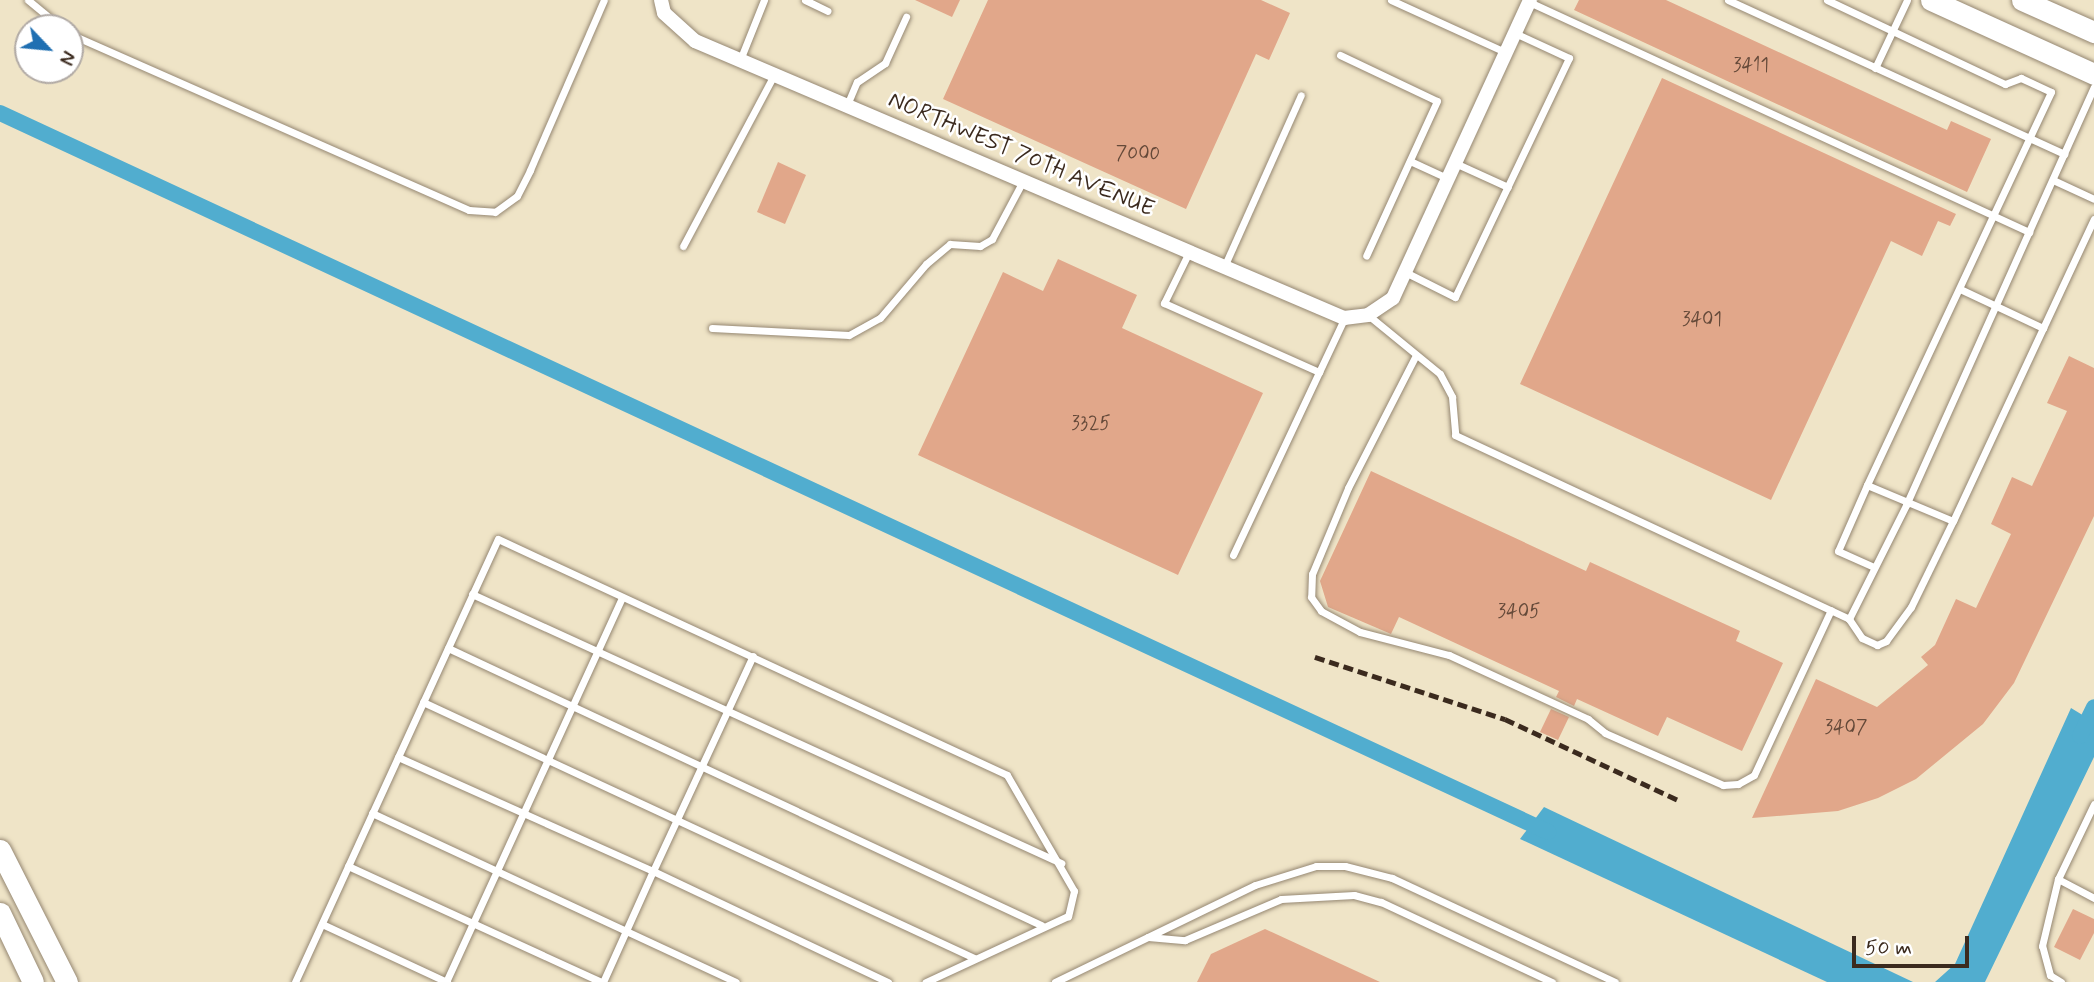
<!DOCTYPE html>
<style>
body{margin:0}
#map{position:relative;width:2094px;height:982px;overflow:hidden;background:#efe4c7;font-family:Mynerve,sans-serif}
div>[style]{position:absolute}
.water>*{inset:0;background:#51adcf}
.canal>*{height:16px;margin:-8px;padding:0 8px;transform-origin:8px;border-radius:8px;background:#51adcf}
.building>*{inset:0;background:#e1a78a}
.roads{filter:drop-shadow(0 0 2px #958772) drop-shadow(0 0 2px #958772)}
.lane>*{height:7px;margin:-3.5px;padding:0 3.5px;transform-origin:3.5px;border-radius:3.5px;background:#fff}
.street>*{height:14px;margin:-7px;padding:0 7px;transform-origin:7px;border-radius:7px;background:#fff}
.secondary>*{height:21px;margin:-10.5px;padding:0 10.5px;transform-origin:10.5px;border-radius:10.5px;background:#fff}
.rail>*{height:4.5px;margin-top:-2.25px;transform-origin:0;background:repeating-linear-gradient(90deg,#3b2a1e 0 10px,transparent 0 15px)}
span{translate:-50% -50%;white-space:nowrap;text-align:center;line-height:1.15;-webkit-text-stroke:5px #fff;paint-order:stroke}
.number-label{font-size:19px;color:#644939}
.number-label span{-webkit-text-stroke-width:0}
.street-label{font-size:23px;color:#3b2a1e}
.north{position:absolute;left:14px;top:14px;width:70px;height:70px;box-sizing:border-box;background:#fff;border:2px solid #b1aaa5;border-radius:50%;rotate:116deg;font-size:19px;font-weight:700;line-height:28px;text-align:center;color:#3b2a1e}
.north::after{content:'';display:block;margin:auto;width:24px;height:32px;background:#1f6fb2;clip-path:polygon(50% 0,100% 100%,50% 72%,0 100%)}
.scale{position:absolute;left:1852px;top:936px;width:117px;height:32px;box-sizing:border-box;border:4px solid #3b2a1e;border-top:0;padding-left:9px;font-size:21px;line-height:24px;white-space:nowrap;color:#3b2a1e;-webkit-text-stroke:5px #fff;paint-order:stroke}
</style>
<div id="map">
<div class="water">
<div style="clip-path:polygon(2071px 708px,2094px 722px,2094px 757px,1985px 982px,1935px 982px,1955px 964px)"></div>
<div style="clip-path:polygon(1544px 807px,1913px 982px,1827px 982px,1520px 839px)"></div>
</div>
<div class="canal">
<div style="left:0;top:113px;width:1707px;rotate:24.91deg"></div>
<div style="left:2080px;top:736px;width:32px;rotate:-64deg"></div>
</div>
<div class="building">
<div style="clip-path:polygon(915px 0,960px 0,952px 17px)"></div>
<div style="clip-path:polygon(988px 0,1261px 0,1290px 13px,1269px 60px,1256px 54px,1186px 209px,943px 99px)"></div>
<div style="clip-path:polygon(1579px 0,1666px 0,1947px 130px,1951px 121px,1991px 139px,1967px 192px,1574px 10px)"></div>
<div style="clip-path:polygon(1662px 78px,1956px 214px,1950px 226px,1938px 221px,1922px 256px,1891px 241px,1771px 500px,1520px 384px)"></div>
<div style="clip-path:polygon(778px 162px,806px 175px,785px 224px,757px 212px)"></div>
<div style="clip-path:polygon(1058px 259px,1137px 295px,1122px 328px,1263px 393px,1178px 575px,918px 455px,1003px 272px,1043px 291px)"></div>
<div style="clip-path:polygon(2069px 356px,2094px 368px,2094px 516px,2014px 683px,1983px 724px,1916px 779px,1878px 798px,1838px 811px,1752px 818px,1816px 679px,1877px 707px,1928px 665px,1921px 657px,1935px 645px,1956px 599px,1976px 608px,2011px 534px,1991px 524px,2012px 477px,2032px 486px,2067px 411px,2047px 403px)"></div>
<div style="clip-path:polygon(1371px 471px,1586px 571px,1590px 562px,1740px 631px,1736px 641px,1783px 663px,1742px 751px,1667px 717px,1658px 736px,1577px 699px,1574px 706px,1556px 697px,1559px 691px,1399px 617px,1391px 634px,1328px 607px,1320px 581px)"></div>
<div style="clip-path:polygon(1551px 709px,1569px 717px,1558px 740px,1540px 732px)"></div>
<div style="clip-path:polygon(2073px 909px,2094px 919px,2094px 933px,2080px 960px,2054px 947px)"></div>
<div style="clip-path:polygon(1265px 929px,1380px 982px,1197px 982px,1211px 954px)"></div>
</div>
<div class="roads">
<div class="lane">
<div style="left:28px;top:0;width:44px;rotate:39.5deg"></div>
<div style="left:805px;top:0;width:25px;rotate:26deg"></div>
<div style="left:1391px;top:0;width:125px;rotate:24.5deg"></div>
<div style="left:1728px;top:0;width:370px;rotate:24.6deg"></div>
<div style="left:1827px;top:0;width:197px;rotate:25.3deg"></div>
<div style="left:2005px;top:84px;width:17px;rotate:-21deg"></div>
<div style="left:2021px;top:78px;width:33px;rotate:25deg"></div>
<div style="left:2051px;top:92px;width:434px;rotate:115.1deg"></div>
<div style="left:1867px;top:485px;width:93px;rotate:22.7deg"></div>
<div style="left:1953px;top:521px;width:333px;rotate:-65deg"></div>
<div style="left:1527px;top:1px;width:553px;rotate:24.71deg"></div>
<div style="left:70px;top:34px;width:436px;rotate:23.8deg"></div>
<div style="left:469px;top:210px;width:26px;rotate:4deg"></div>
<div style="left:495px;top:212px;width:27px;rotate:-36deg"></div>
<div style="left:517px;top:196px;width:29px;rotate:-63deg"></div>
<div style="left:530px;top:170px;width:185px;rotate:-66.5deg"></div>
<div style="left:1340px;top:55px;width:107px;rotate:25.4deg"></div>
<div style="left:1437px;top:101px;width:170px;rotate:114.6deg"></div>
<div style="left:740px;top:60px;width:65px;rotate:-68.2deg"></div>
<div style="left:1875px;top:68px;width:75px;rotate:-64.8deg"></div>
<div style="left:847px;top:105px;width:25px;rotate:-67deg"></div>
<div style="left:857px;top:82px;width:34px;rotate:-34deg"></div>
<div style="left:885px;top:63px;width:51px;rotate:-65.5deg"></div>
<div style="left:1410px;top:161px;width:41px;rotate:24.7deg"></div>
<div style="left:1455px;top:163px;width:58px;rotate:24.4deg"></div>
<div style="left:2053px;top:180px;width:45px;rotate:24.9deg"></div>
<div style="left:683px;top:246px;width:194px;rotate:-62deg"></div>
<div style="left:1189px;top:252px;width:57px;rotate:116.1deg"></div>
<div style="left:1164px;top:303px;width:170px;rotate:24deg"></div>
<div style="left:1224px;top:267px;width:188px;rotate:-65.9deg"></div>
<div style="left:1405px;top:272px;width:56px;rotate:26.6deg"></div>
<div style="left:1455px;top:297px;width:265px;rotate:-64.5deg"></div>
<div style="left:1569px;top:58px;width:60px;rotate:-155.2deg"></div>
<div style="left:1960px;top:289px;width:92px;rotate:25.2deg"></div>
<div style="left:1368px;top:315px;width:93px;rotate:39.3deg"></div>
<div style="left:1440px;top:374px;width:26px;rotate:62deg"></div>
<div style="left:1452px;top:397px;width:38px;rotate:85deg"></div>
<div style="left:1455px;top:435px;width:435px;rotate:25deg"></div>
<div style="left:1849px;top:619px;width:127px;rotate:-63.4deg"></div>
<div style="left:1906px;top:505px;width:458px;rotate:-65.8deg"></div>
<div style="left:712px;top:328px;width:137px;rotate:2.9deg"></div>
<div style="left:849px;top:335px;width:35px;rotate:-29deg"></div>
<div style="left:880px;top:318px;width:71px;rotate:-49.6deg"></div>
<div style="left:926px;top:264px;width:31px;rotate:-40deg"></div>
<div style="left:950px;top:244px;width:30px;rotate:4deg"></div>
<div style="left:980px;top:246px;width:14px;rotate:-30deg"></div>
<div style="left:992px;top:239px;width:66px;rotate:-61.9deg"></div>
<div style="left:1416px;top:355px;width:149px;rotate:117.1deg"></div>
<div style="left:1348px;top:488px;width:93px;rotate:112.7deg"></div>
<div style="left:1312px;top:574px;width:23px;rotate:92deg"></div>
<div style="left:1311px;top:597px;width:17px;rotate:54deg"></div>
<div style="left:1321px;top:611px;width:44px;rotate:28.3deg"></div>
<div style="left:1360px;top:632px;width:92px;rotate:14.5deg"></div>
<div style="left:1449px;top:655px;width:153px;rotate:24.7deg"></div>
<div style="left:1588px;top:719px;width:22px;rotate:39deg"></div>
<div style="left:1605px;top:733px;width:129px;rotate:23.8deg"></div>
<div style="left:1723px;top:785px;width:15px;rotate:-4deg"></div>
<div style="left:1738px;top:784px;width:18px;rotate:-29deg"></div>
<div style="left:1754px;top:775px;width:182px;rotate:-65deg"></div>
<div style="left:1867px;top:485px;width:72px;rotate:113.7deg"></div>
<div style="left:1838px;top:551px;width:39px;rotate:24deg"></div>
<div style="left:1233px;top:555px;width:261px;rotate:-64.8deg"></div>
<div style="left:472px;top:594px;width:648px;rotate:24.55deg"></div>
<div style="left:1849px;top:619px;width:23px;rotate:56deg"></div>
<div style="left:1862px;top:638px;width:17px;rotate:25deg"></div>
<div style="left:1877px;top:645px;width:10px;rotate:-24deg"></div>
<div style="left:1886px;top:641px;width:42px;rotate:-53.7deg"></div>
<div style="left:1911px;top:607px;width:96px;rotate:-64deg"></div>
<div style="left:448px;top:648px;width:655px;rotate:25.04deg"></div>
<div style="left:423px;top:702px;width:608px;rotate:24.92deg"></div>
<div style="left:398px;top:757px;width:279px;rotate:24.1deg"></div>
<div style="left:653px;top:871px;width:237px;rotate:-65.1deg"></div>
<div style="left:372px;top:813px;width:401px;rotate:24.9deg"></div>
<div style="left:348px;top:866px;width:278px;rotate:24.6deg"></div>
<div style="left:2058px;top:879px;width:41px;rotate:27.8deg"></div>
<div style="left:322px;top:924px;width:138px;rotate:24.9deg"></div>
<div style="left:1148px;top:937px;width:37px;rotate:5deg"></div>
<div style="left:1185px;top:940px;width:104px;rotate:-23.1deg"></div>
<div style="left:1281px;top:899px;width:73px;rotate:-3.1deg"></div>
<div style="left:1354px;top:895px;width:28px;rotate:15deg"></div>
<div style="left:1381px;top:902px;width:189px;rotate:25.1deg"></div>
<div style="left:295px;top:982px;width:487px;rotate:-65.4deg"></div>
<div style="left:498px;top:539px;width:561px;rotate:24.87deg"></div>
<div style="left:1007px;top:775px;width:134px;rotate:60deg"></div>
<div style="left:1074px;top:891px;width:26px;rotate:103deg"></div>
<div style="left:1068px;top:916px;width:157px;rotate:155.1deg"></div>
<div style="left:446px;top:982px;width:423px;rotate:-65.4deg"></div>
<div style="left:603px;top:982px;width:122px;rotate:-65.8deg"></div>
<div style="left:653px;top:871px;width:260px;rotate:25.3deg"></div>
<div style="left:1055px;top:982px;width:222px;rotate:-25.9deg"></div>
<div style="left:1255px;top:885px;width:64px;rotate:-17.3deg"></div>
<div style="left:1316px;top:866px;width:29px"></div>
<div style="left:1345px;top:866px;width:49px;rotate:14.3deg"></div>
<div style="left:1392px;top:878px;width:246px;rotate:25deg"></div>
<div style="left:2061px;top:982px;width:13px;rotate:-148deg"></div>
<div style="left:2050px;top:975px;width:30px;rotate:-105deg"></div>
<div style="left:2042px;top:946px;width:69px;rotate:-76.6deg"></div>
<div style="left:2058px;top:879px;width:83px;rotate:-64.4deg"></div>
</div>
<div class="street">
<div style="left:661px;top:0;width:13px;rotate:77deg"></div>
<div style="left:664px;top:13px;width:42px;rotate:42.1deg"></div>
<div style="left:695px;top:41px;width:706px;rotate:23.11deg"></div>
<div style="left:1344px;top:318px;width:24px;rotate:-7deg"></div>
<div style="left:1368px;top:315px;width:30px;rotate:-34deg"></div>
<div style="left:1393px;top:298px;width:328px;rotate:-65.3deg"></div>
</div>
<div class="secondary">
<div style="left:1931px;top:0;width:179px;rotate:24.4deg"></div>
<div style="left:2022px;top:0;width:79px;rotate:24deg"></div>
<div style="left:0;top:850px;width:148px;rotate:63.1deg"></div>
<div style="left:0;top:913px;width:76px;rotate:64.4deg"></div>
</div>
</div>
<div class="rail">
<div style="left:1315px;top:657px;width:200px;rotate:18.1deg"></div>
<div style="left:1505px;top:719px;width:193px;rotate:25.1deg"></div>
</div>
<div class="number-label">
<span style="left:1751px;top:66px">3411</span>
<span style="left:1138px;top:154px">7000</span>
<span style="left:1702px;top:320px">3401</span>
<span style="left:1091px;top:424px">3325</span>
<span style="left:1519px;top:612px">3405</span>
<span style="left:1846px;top:728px">3407</span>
</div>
<div class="street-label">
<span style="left:1021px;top:155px;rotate:23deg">NORTHWEST 70TH AVENUE</span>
</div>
<div class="north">N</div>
<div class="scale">50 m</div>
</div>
